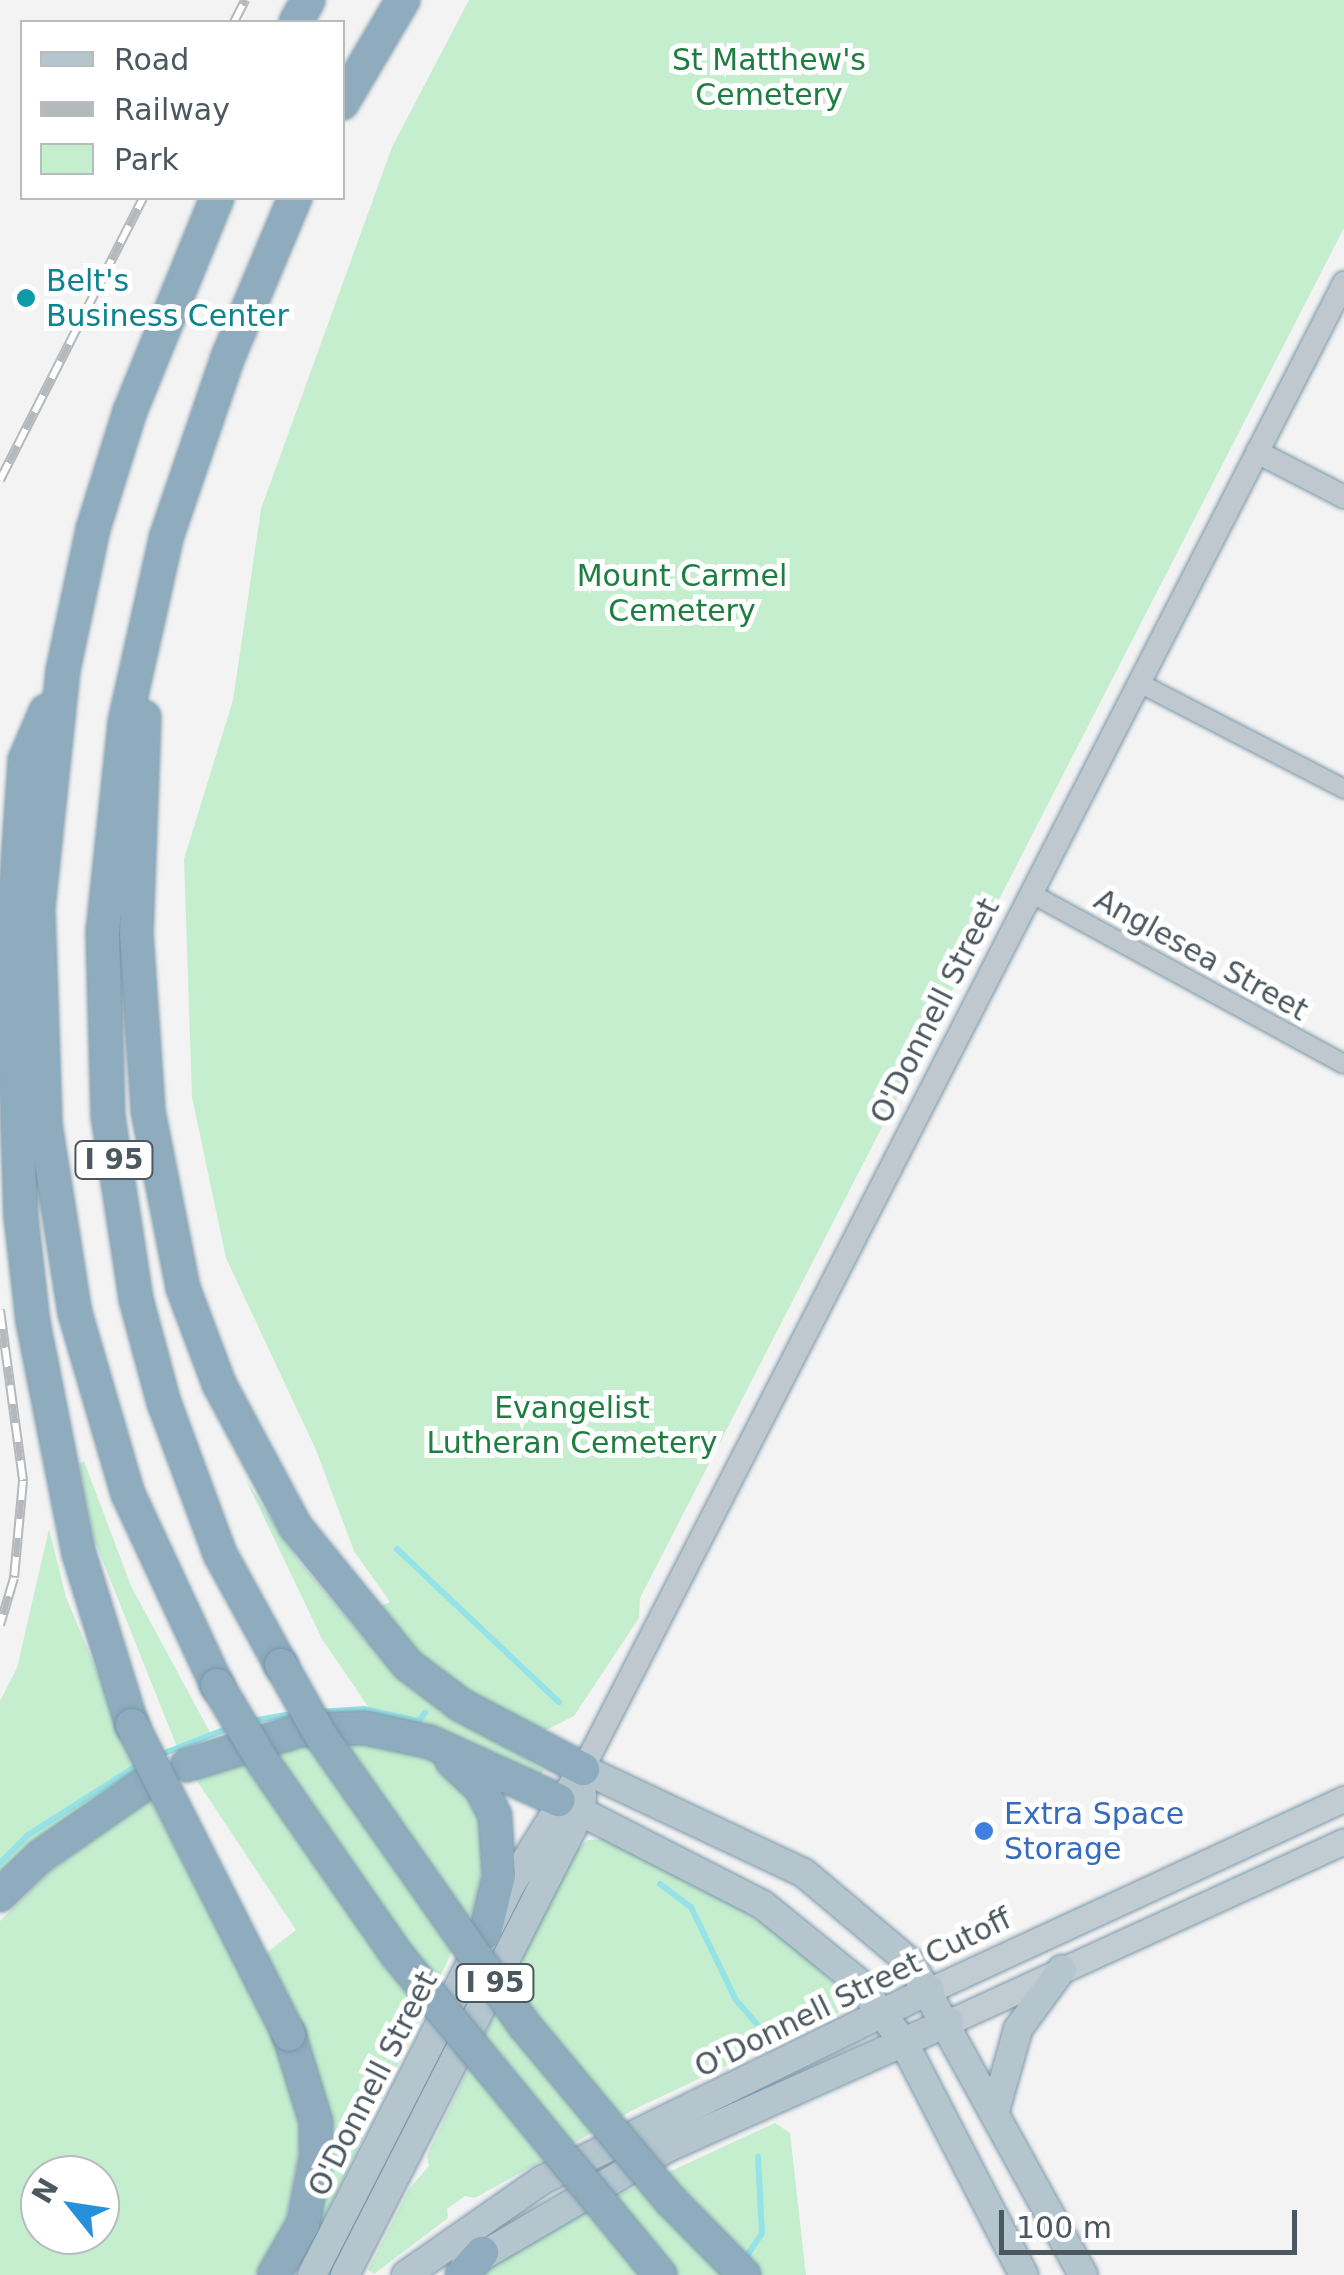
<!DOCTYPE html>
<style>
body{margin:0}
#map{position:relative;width:1344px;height:2275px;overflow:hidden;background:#f4f3f3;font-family:"DejaVu Sans",sans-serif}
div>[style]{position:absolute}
.green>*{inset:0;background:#c5eecf}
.stream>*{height:6px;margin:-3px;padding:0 3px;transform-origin:3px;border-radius:3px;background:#96e3e7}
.roads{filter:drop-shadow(0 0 2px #7997a9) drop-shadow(0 0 2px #7997a9)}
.minor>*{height:18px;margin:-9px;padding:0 9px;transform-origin:9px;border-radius:9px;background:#bfc8ce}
.tertiary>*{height:22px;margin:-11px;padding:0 11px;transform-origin:11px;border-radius:11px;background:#bfc8ce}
.secondary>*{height:25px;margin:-12.5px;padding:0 12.5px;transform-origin:12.5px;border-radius:12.5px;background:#c0cbd2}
.primary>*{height:28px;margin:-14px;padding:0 14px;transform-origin:14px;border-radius:14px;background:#b4c5ce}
.motorway>*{height:32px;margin:-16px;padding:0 16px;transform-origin:16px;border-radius:16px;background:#8eacbd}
.rail>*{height:10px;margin-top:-5px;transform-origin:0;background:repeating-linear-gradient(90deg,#fff 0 19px,#b5b9bc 0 38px);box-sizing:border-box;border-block:2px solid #b5b9bc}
.bridges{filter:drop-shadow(0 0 2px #7997a9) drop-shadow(0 0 2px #7997a9)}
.motorway-bridge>*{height:32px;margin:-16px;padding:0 16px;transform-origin:16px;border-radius:16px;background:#8eacbd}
.dots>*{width:28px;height:28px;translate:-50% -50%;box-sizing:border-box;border:5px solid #fff;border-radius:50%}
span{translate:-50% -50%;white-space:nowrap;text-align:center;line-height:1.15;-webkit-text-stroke:10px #fff;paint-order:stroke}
.shield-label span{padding:2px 8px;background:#fff;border:2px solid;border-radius:8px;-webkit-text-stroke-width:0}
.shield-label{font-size:28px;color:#4b585f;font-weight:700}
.park-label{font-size:30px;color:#1e7d40}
.culture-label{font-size:30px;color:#0d838f}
.left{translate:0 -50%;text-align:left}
.street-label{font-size:30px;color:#4b585f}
.shop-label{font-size:30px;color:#366cbe}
.legend{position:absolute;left:20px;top:20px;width:325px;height:180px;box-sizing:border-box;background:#fff;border:2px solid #b7bcbf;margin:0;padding:12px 18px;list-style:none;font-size:30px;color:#4b585f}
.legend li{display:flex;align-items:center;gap:20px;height:50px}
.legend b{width:50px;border:2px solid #b7bcbf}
.north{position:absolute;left:20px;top:2155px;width:100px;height:100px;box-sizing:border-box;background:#fff;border:2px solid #b7bcbf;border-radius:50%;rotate:300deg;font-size:28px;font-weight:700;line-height:40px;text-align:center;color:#4b585f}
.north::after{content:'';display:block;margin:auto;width:35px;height:45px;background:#2790da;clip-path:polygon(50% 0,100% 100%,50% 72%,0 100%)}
.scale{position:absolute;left:999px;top:2210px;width:298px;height:45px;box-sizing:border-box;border:5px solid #4b585f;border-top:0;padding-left:12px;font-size:30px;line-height:35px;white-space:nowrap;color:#4b585f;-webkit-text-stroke:8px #fff;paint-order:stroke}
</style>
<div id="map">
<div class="green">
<div style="clip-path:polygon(469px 0,1344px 0,1344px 228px,640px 1598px,639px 1618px,574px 1716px,546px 1730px,533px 1730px,465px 1694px,408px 1644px,381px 1606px,390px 1602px,354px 1551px,316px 1450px,226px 1258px,192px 1097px,184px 859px,233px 700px,261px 509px,392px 147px)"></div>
<div style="clip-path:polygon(84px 1461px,131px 1586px,212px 1736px,179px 1752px,94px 1539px,79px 1463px)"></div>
<div style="clip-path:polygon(246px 1480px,298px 1560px,364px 1639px,459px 1718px,544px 1770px,539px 1779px,374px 1715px,322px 1639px)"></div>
<div style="clip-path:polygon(49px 1529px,66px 1597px,139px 1774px,96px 1797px,0 1872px,0 1701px,17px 1668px)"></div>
<div style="clip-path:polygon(341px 1743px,398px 1747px,434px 1761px,469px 1794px,488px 1844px,472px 1910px,309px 2250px,292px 2275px,309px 2250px,327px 2191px,328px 2113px,305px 2042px,259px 1959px,296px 1930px,193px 1775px,293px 1745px)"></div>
<div style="clip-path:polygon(evenodd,149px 1798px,277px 2041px,294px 2092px,301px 2138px,285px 2226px,255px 2275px,0 2275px,0 1921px,52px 1870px,149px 1798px,40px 2175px,100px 2175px,100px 2235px,40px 2235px,40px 2175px)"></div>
<div style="clip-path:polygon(605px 1839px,740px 1908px,793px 1945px,844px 1992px,842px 2011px,635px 2109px,475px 2198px,465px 2196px,447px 2209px,448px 2218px,374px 2274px,368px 2270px,409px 2189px,429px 2166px,427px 2155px,573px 1852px,588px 1840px)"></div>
<div style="clip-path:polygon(775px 2123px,790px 2133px,806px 2275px,476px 2275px,569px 2218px)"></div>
</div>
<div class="stream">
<div style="left:397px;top:1549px;width:223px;rotate:43.4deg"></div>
<div style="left:320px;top:1712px;width:44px;rotate:-3.9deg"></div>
<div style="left:364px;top:1709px;width:55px;rotate:12.5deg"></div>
<div style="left:418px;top:1721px;width:11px;rotate:-49deg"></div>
<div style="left:251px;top:1721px;width:47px;rotate:-9.9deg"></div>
<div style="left:157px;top:1756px;width:77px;rotate:-21.3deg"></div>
<div style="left:0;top:1863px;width:40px;rotate:-45deg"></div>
<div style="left:28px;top:1835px;width:134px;rotate:-32.5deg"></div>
<div style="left:660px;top:1884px;width:39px;rotate:37deg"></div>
<div style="left:691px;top:1907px;width:103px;rotate:64.2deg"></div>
<div style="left:736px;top:2000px;width:40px;rotate:49deg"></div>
<div style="left:744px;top:2260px;width:32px;rotate:-56deg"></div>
<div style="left:762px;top:2233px;width:76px;rotate:-93deg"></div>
</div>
<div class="roads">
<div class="minor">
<div style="left:1139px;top:683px;width:231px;rotate:27.3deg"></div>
<div style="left:1032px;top:894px;width:355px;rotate:28.6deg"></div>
</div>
<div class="tertiary">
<div style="left:1257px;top:452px;width:98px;rotate:27.3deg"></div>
<div style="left:583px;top:1769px;width:1670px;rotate:-62.88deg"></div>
</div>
<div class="secondary">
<div style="left:930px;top:1990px;width:456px;rotate:-24.8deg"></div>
<div style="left:949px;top:2022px;width:434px;rotate:-24.6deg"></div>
</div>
<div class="primary">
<div style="left:583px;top:1769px;width:244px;rotate:25.2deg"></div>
<div style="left:804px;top:1873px;width:140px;rotate:40.1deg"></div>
<div style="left:911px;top:1963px;width:356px;rotate:61.1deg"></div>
<div style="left:558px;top:1800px;width:230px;rotate:27.1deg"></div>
<div style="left:763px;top:1905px;width:122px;rotate:39deg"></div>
<div style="left:858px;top:1982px;width:76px;rotate:53deg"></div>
<div style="left:904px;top:2043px;width:261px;rotate:62.7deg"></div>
<div style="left:995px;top:2111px;width:85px;rotate:-74.3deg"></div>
<div style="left:1018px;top:2029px;width:74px;rotate:-53.7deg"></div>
<div style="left:465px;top:2266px;width:236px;rotate:-30.3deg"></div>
<div style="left:669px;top:2147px;width:307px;rotate:-24.1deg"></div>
<div style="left:312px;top:2275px;width:436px;rotate:-63deg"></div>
<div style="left:510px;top:1886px;width:138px;rotate:-58deg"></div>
<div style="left:345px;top:2275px;width:521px;rotate:-63.04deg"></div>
<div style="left:581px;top:1811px;width:16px;rotate:-86deg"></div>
<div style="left:406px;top:2275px;width:166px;rotate:-34.9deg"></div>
<div style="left:542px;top:2180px;width:432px;rotate:-26.1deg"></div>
</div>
<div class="motorway">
<div style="left:296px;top:22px;width:25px;rotate:-61deg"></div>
<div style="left:342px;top:103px;width:120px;rotate:-59.4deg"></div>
<div style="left:217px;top:198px;width:230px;rotate:112.2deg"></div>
<div style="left:130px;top:411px;width:124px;rotate:107.4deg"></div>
<div style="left:93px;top:529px;width:144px;rotate:102deg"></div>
<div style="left:63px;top:670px;width:240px;rotate:96deg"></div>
<div style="left:38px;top:909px;width:215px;rotate:88.1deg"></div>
<div style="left:45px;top:1124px;width:191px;rotate:81deg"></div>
<div style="left:75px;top:1313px;width:189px;rotate:73.7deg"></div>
<div style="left:128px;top:1494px;width:211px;rotate:65deg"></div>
<div style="left:46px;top:711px;width:53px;rotate:113.2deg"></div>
<div style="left:25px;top:760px;width:191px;rotate:93.9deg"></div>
<div style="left:12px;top:951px;width:266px;rotate:88.1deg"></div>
<div style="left:21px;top:1217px;width:106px;rotate:83.5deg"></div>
<div style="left:33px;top:1322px;width:237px;rotate:78.8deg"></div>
<div style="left:79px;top:1554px;width:179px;rotate:72.8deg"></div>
<div style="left:144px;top:717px;width:216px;rotate:92.1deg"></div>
<div style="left:136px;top:933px;width:178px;rotate:86.1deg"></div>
<div style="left:148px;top:1111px;width:180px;rotate:78.8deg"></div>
<div style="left:183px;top:1288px;width:103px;rotate:69.4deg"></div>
<div style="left:219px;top:1384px;width:161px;rotate:61.8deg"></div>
<div style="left:295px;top:1526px;width:179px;rotate:50.9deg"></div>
<div style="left:408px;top:1665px;width:66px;rotate:37deg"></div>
<div style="left:461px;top:1705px;width:138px;rotate:27.7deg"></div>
<div style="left:281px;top:1665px;width:127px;rotate:-118.8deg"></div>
<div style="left:220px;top:1554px;width:161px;rotate:-110.3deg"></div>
<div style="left:164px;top:1403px;width:108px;rotate:-105.1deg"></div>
<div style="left:136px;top:1299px;width:185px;rotate:-98.7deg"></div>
<div style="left:108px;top:1116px;width:184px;rotate:-91.6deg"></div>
<div style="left:103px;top:932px;width:211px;rotate:-84deg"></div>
<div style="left:125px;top:722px;width:189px;rotate:-77.4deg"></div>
<div style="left:166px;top:538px;width:191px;rotate:-71.1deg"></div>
<div style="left:228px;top:357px;width:173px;rotate:-67.2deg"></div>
<div style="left:452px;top:1761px;width:40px;rotate:43deg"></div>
<div style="left:481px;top:1788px;width:31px;rotate:63deg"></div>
<div style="left:495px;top:1816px;width:59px;rotate:86.1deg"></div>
<div style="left:499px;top:1875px;width:60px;rotate:103.6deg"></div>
<div style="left:187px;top:1765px;width:119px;rotate:-17.1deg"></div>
<div style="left:301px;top:1730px;width:64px;rotate:-1.8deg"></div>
<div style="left:365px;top:1728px;width:66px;rotate:12.2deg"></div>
<div style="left:430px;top:1742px;width:141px;rotate:24.4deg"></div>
<div style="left:0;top:1895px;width:57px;rotate:-43.6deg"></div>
<div style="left:41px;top:1856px;width:124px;rotate:-34.8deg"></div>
<div style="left:274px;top:2275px;width:59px;rotate:-60.4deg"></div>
<div style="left:303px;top:2224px;width:69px;rotate:-79.2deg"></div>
<div style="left:316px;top:2156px;width:34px;rotate:-90deg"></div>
<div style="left:316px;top:2122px;width:91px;rotate:-107.2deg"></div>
<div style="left:462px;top:2275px;width:30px;rotate:-48deg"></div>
</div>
</div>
<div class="rail">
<div style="left:234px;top:22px;width:25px;rotate:-63deg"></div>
<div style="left:0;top:480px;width:316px;rotate:-63.1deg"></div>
<div style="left:0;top:1310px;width:173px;rotate:82.3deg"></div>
<div style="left:23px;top:1481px;width:97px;rotate:95.3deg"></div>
<div style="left:14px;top:1578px;width:49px;rotate:106.6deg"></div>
</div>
<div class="bridges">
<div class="motorway-bridge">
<div style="left:281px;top:1665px;width:81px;rotate:60.6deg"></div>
<div style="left:321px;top:1736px;width:355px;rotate:54.9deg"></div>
<div style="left:525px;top:2026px;width:228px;rotate:50.2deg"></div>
<div style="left:671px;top:2201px;width:104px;rotate:45.4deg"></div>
<div style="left:217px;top:1685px;width:90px;rotate:59.1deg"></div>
<div style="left:263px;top:1762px;width:236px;rotate:55.2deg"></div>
<div style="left:398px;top:1956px;width:413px;rotate:50.6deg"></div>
<div style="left:132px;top:1725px;width:347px;rotate:63.1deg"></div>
</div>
</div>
<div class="dots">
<div style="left:26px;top:298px;background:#0f9aa8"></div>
<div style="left:984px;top:1831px;background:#3f7fe0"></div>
</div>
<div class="shield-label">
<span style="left:114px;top:1160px">I 95</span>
<span style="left:495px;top:1983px">I 95</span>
</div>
<div class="park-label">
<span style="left:769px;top:77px">St Matthew's<br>Cemetery</span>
<span style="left:682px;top:593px">Mount Carmel<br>Cemetery</span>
<span style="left:572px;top:1425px">Evangelist<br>Lutheran Cemetery</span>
</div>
<div class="culture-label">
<span class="left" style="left:46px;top:298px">Belt's<br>Business Center</span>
</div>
<div class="street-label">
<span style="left:1201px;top:955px;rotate:29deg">Anglesea Street</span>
<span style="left:935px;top:1011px;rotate:-63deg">O'Donnell Street</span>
<span style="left:853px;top:1993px;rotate:-26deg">O'Donnell Street Cutoff</span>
<span style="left:373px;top:2084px;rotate:-63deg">O'Donnell Street</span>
</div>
<div class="shop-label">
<span class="left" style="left:1004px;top:1831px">Extra Space<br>Storage</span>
</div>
<ul class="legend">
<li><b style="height:12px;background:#b4c5ce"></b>Road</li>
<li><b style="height:12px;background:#b5b9bc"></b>Railway</li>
<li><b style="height:28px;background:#c5eecf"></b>Park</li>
</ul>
<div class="north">N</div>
<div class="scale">100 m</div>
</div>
